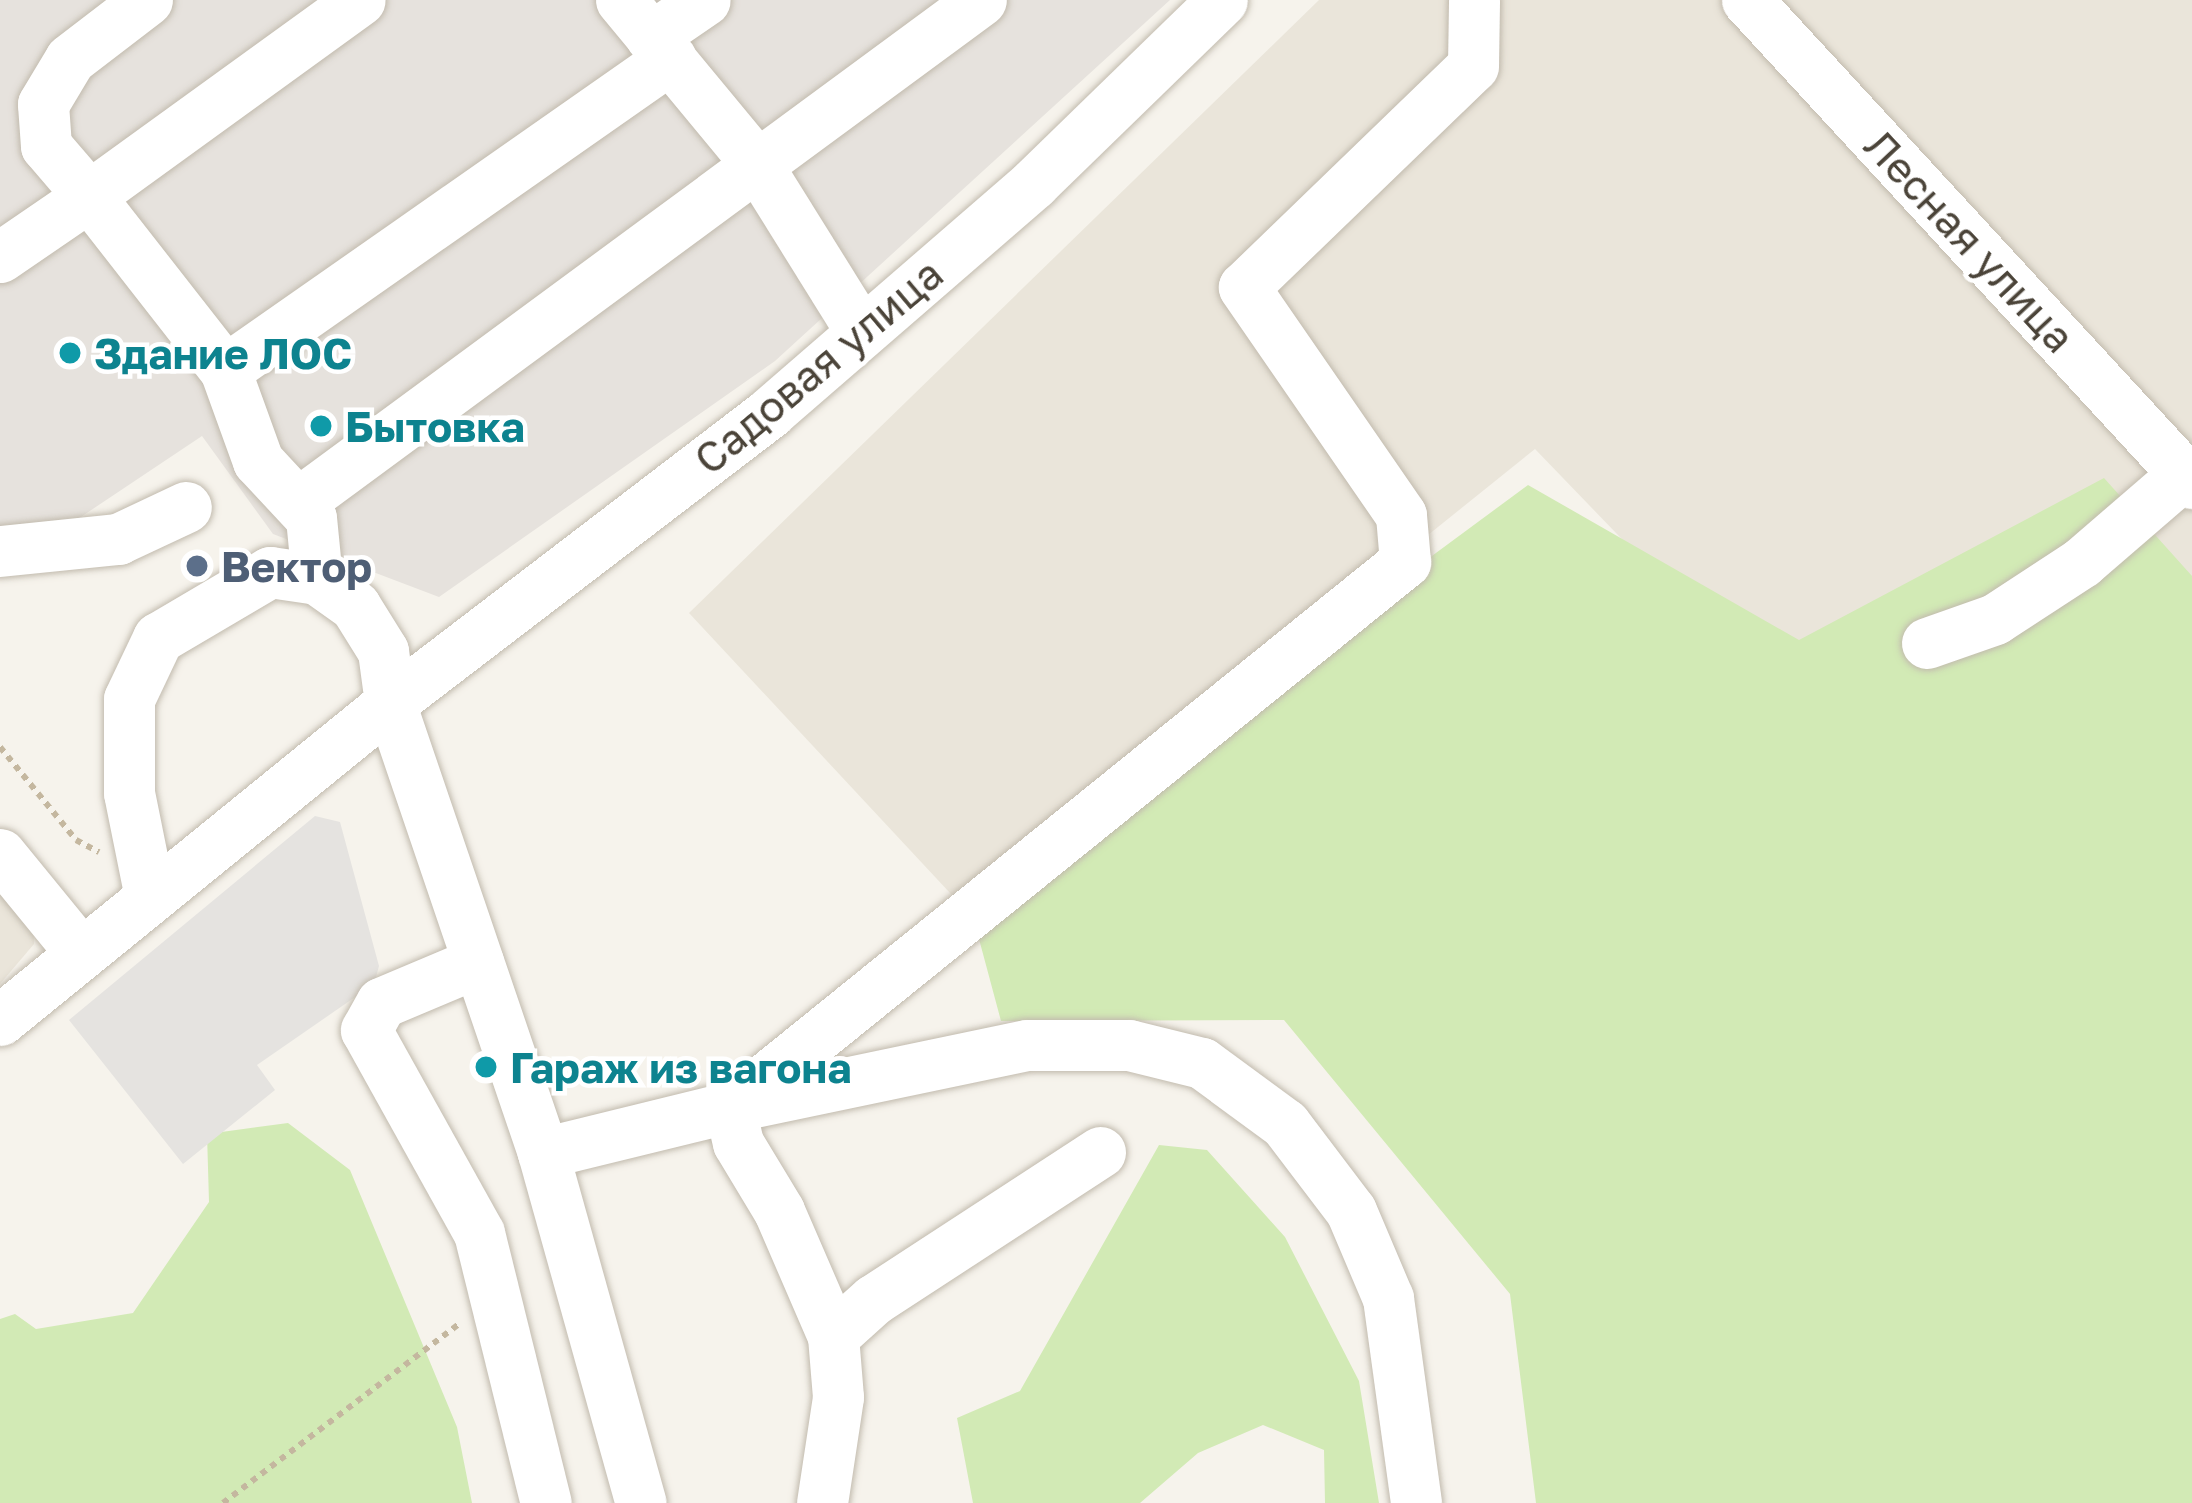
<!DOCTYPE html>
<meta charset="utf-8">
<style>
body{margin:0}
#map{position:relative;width:2192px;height:1503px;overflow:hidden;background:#f6f3ec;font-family:"Golos Text",sans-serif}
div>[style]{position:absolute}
.residential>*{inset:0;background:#eae5da}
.industrial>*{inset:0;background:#e6e2dd}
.green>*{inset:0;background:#d2eab5}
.parking>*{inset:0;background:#e5e3e0}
.path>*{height:6px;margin-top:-3px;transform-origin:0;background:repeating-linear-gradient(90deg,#c4b79f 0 6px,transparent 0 12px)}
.roads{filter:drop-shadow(0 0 3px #c2bbae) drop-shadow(0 0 3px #c2bbae)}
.minor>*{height:51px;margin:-25.5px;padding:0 25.5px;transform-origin:25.5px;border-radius:25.5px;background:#fff}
.dots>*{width:33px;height:33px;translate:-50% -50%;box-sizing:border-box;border:6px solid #fff;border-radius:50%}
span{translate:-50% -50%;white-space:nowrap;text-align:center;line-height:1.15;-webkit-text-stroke:9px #fff;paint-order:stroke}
.street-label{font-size:42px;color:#4b4439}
.culture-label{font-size:42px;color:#0d838f;font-weight:700}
.left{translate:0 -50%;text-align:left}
.service-label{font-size:42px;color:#4e5e75;font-weight:700}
</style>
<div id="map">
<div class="residential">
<div style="clip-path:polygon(1319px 0,2192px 0,2192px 987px,2101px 1036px,1535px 449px,964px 908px,689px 613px)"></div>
<div style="clip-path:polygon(0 870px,33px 920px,34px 944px,0 984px)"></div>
</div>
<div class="industrial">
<div style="clip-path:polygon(0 0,1170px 0,775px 361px,439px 597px,273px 534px,202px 436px,0 571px)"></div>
</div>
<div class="green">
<div style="clip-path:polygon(2104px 478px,2192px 576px,2192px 1503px,1536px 1503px,1510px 1294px,1284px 1020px,1001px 1021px,979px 939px,1176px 745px,1528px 485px,1799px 640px)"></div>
<div style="clip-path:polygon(288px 1123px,350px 1170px,457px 1427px,472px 1503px,0 1503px,0 1319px,15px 1314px,36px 1329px,133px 1313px,209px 1202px,207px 1134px)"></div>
<div style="clip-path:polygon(1159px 1145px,1207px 1150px,1285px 1237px,1359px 1381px,1379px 1503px,1325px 1503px,1324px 1450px,1263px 1425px,1198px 1453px,1140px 1503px,973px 1503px,957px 1418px,1020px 1391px)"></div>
</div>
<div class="parking">
<div style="clip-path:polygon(315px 816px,340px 822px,379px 966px,374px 984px,257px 1065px,275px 1090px,183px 1164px,69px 1020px)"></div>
</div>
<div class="path">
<div style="left:0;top:747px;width:120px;rotate:50.7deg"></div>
<div style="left:76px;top:840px;width:26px;rotate:28deg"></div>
<div style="left:223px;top:1503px;width:296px;rotate:-37.2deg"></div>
</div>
<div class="roads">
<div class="minor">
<div style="left:621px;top:0;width:212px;rotate:50.4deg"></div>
<div style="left:756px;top:163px;width:199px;rotate:58.1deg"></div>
<div style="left:1747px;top:0;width:657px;rotate:47.34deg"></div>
<div style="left:651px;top:37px;width:65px;rotate:-34.4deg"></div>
<div style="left:0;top:257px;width:108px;rotate:-34.4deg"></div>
<div style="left:89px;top:196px;width:66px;rotate:-130.7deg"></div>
<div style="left:46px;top:146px;width:42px;rotate:-94.1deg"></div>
<div style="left:43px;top:104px;width:52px;rotate:-59deg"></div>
<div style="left:70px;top:59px;width:97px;rotate:-37.5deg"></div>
<div style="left:225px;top:370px;width:544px;rotate:-34.97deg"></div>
<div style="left:298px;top:503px;width:848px;rotate:-36.37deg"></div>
<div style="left:0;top:551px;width:119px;rotate:-5.8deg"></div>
<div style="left:118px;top:539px;width:75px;rotate:-25.2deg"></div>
<div style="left:317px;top:579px;width:61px;rotate:-95.6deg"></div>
<div style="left:311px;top:518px;width:78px;rotate:-132.9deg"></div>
<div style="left:258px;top:461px;width:97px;rotate:-109.9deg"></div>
<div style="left:225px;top:370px;width:221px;rotate:-128deg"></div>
<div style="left:89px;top:196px;width:334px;rotate:-35.9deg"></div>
<div style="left:1927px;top:643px;width:72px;rotate:-19.4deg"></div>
<div style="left:1995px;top:619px;width:104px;rotate:-33.2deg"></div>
<div style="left:2082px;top:562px;width:135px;rotate:-40.8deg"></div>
<div style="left:0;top:854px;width:128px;rotate:50.7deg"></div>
<div style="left:150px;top:897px;width:106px;rotate:-101.4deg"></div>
<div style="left:129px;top:793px;width:94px;rotate:-90deg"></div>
<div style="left:129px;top:699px;width:68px;rotate:-64.6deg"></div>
<div style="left:158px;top:638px;width:130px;rotate:-30.5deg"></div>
<div style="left:270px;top:572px;width:48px;rotate:8.5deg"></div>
<div style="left:317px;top:579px;width:47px;rotate:35.4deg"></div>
<div style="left:355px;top:606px;width:53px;rotate:58.1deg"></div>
<div style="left:383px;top:651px;width:52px;rotate:82.3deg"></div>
<div style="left:390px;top:703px;width:475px;rotate:71.2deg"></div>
<div style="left:543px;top:1153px;width:363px;rotate:74.4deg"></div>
<div style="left:478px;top:962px;width:105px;rotate:157.1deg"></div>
<div style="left:381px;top:1003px;width:31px;rotate:119deg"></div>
<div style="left:366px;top:1030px;width:232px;rotate:60.9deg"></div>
<div style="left:479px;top:1233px;width:278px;rotate:76.1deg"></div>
<div style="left:0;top:1020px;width:503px;rotate:-39.1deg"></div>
<div style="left:390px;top:703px;width:479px;rotate:-37.4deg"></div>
<div style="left:770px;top:412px;width:349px;rotate:-40.9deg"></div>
<div style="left:1034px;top:183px;width:262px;rotate:-44.2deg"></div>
<div style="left:543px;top:1153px;width:193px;rotate:-13.8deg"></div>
<div style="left:730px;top:1107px;width:868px;rotate:-38.92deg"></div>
<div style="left:1405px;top:562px;width:47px;rotate:-94.9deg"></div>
<div style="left:1401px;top:515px;width:277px;rotate:-124.6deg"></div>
<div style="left:1244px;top:287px;width:318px;rotate:-44deg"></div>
<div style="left:1473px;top:66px;width:66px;rotate:-89.1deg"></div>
<div style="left:833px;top:1336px;width:54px;rotate:-42deg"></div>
<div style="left:873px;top:1300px;width:271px;rotate:-33.1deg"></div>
<div style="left:822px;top:1503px;width:107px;rotate:-81.4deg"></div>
<div style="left:838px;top:1397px;width:61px;rotate:-94.7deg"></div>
<div style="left:833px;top:1336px;width:136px;rotate:-113.4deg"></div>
<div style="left:779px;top:1211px;width:79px;rotate:-121.1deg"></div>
<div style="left:738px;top:1143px;width:37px;rotate:-103deg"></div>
<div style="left:730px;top:1107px;width:303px;rotate:-11.8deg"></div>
<div style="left:1027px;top:1045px;width:102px"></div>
<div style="left:1129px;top:1045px;width:75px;rotate:13.9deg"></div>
<div style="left:1202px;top:1063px;width:103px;rotate:36.3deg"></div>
<div style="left:1285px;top:1124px;width:109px;rotate:52.8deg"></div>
<div style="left:1351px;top:1211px;width:95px;rotate:67deg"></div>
<div style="left:1388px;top:1298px;width:207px;rotate:82.2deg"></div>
</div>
</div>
<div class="dots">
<div style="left:70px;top:353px;background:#0f9aa8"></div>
<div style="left:321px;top:426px;background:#0f9aa8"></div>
<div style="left:197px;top:566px;background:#5c6f8a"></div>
<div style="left:486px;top:1067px;background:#0f9aa8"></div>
</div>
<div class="street-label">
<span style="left:1970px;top:241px;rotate:47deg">Лесная улица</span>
<span style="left:818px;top:366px;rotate:-40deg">Садовая улица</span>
</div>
<div class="culture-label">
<span class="left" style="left:94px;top:353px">Здание ЛОС</span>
<span class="left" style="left:345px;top:426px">Бытовка</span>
<span class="left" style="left:510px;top:1067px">Гараж из вагона</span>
</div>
<div class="service-label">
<span class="left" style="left:221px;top:566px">Вектор</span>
</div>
</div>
